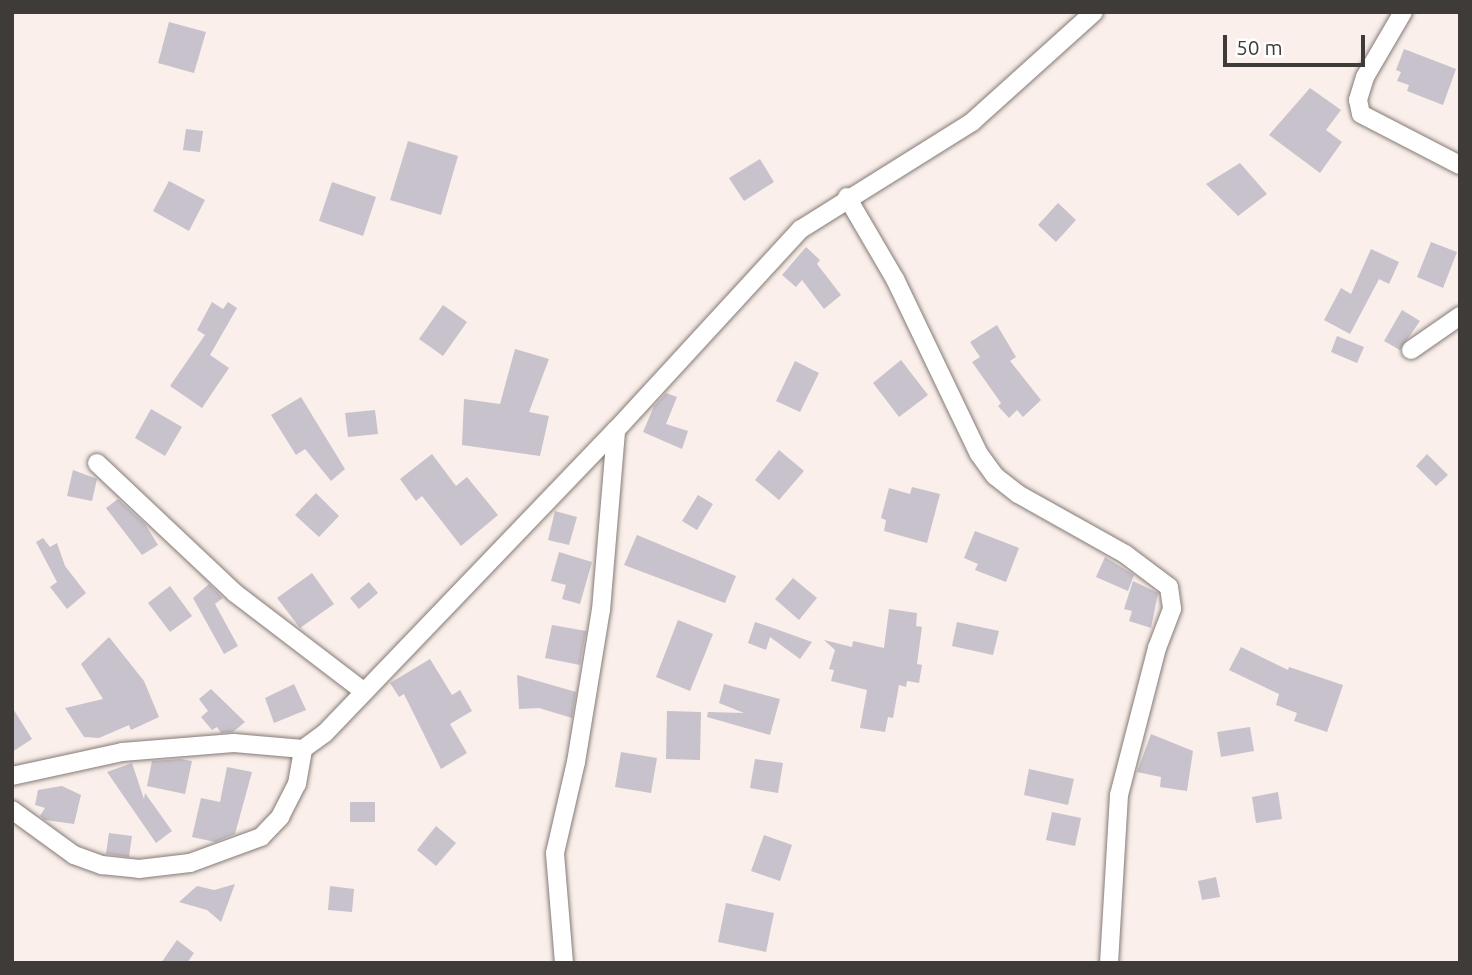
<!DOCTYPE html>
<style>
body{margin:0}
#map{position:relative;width:1472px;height:975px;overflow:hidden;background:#faefea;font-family:Ubuntu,sans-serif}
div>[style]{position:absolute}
.building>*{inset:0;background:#c7c2cb}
.roads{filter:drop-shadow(0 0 2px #847a76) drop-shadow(0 0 2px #847a76)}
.minor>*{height:18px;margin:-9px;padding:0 9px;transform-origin:9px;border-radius:9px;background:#fff}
span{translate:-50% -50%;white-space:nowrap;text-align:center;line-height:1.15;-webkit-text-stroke:6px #fff;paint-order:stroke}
.frame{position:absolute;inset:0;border:14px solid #3f3b39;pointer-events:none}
.scale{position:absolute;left:1223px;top:35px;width:142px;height:32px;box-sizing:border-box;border:4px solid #3f3b39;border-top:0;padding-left:9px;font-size:21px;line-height:24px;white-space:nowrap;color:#3f3b39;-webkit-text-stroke:5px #fff;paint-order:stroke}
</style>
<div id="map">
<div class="building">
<div style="clip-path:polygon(169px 22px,206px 32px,194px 73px,158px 63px)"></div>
<div style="clip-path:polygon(1404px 49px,1456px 69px,1443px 105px,1407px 91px,1409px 85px,1397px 81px,1401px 72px,1396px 70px)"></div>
<div style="clip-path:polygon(1310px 88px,1341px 110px,1326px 130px,1342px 142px,1320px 173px,1269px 135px)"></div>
<div style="clip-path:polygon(186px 129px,203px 131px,200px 152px,183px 150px)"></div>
<div style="clip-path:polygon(408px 141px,458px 156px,441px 215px,390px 200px)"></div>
<div style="clip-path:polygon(760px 159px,774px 182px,744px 201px,729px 178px)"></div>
<div style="clip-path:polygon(1240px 163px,1267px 194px,1238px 216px,1206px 184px)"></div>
<div style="clip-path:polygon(169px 181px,205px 200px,189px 231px,153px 211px)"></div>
<div style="clip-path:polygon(332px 182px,376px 197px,363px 236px,319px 221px)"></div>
<div style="clip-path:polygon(1058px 203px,1076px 220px,1056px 242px,1038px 225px)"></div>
<div style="clip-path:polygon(1431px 242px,1457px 252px,1443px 288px,1417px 277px)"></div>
<div style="clip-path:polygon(806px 247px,820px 260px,817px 264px,841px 295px,824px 309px,802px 280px,796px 287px,782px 275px)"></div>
<div style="clip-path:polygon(1371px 249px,1399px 262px,1389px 284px,1379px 279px,1350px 334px,1324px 320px,1341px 288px,1351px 294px)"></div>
<div style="clip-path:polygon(212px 302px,223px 309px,228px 302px,237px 308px,210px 355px,229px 368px,202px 408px,170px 386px,205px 335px,197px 330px)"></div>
<div style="clip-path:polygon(443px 305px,467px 322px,443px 356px,419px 339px)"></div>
<div style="clip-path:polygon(1402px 310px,1420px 321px,1400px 350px,1384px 341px)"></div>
<div style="clip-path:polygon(997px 325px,1016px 357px,1010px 361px,1041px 400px,1023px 417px,1017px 410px,1009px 418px,998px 406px,1001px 403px,972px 362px,980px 357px,970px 342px)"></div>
<div style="clip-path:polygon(1337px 336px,1364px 347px,1357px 363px,1331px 352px)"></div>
<div style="clip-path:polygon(515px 349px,549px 359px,529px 412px,549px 416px,540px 456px,462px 445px,464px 399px,500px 404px)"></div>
<div style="clip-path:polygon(901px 360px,928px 395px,899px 417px,873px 383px)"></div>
<div style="clip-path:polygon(795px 361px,819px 373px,800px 412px,776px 401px)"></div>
<div style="clip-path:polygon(666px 393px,677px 397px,666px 424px,688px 431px,682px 449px,643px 432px,654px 406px)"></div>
<div style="clip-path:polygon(301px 397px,345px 469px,331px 481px,305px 449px,296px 455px,271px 415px)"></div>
<div style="clip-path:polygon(151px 409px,182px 427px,165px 456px,135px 438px)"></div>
<div style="clip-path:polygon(375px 410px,378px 434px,348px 437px,345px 413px)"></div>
<div style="clip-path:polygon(779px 450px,804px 471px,779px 500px,755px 480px)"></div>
<div style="clip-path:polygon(432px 454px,456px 486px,467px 477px,498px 515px,461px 546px,422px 496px,416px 501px,400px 479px)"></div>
<div style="clip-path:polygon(1427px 454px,1448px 475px,1436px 486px,1416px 466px)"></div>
<div style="clip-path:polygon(73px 470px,97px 479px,92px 501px,67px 496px)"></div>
<div style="clip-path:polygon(912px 487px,940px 494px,927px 543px,884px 531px,886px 520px,881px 518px,889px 488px,910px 494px)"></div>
<div style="clip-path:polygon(316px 493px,339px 516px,319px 537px,295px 515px)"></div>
<div style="clip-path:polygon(698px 495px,713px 504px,697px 530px,682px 521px)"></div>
<div style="clip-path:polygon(118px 499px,145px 524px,158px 545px,142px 555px,106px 508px)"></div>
<div style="clip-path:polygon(555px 511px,577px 517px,569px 545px,548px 540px)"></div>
<div style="clip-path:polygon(975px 531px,1019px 548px,1006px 582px,975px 570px,978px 564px,964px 558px)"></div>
<div style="clip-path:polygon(637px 535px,736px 576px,725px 603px,624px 565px)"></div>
<div style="clip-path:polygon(43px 538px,50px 547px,57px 543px,65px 566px,86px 593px,67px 609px,50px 587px,57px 582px,36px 542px)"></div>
<div style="clip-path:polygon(559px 552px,592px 562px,580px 604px,562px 599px,566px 585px,551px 581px)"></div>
<div style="clip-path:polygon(1105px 557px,1134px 575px,1128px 591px,1096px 577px)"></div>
<div style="clip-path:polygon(312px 573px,334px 604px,300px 628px,277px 598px)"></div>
<div style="clip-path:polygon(793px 578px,817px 598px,799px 620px,775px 599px)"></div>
<div style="clip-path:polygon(1133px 581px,1158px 593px,1151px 628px,1129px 621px,1132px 611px,1124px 609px)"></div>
<div style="clip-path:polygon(369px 582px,378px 593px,359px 609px,350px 598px)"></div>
<div style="clip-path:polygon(209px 584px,223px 598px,215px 604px,238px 646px,224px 654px,193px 598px)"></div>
<div style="clip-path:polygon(170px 586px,192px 616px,170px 632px,148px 603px)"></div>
<div style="clip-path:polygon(889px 609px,917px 613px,916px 626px,922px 627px,917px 664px,922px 665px,919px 683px,907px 681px,906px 687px,899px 685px,893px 718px,888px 717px,885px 732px,860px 728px,867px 690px,831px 681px,834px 670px,829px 669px,835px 650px,824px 640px,852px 647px,853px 641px,884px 648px)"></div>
<div style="clip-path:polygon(678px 620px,713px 634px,690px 691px,656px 677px)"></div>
<div style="clip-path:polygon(755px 622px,773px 628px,812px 642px,800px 659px,770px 637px,766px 650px,748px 643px)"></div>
<div style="clip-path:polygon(957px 622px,999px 631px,993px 655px,952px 646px)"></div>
<div style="clip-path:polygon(552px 625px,586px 631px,580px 665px,545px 658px)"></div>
<div style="clip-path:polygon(109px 637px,144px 681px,159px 717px,131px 730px,129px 725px,99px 738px,84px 737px,65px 708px,103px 699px,81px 664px)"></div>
<div style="clip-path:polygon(1241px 647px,1288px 670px,1289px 667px,1343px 685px,1327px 732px,1294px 721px,1297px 713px,1276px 705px,1279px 694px,1229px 670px)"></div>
<div style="clip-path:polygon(430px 659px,452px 695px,460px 690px,472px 711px,450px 724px,467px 753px,441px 769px,404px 694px,399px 697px,390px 683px)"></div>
<div style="clip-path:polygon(517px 675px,576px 692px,572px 718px,539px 708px,519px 709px)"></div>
<div style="clip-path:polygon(294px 684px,306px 710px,274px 723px,265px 698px)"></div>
<div style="clip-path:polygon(724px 684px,780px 699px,770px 735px,707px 717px,708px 712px,744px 713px,719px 703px)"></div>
<div style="clip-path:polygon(211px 689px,245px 722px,233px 732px,221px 733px,217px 727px,212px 730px,201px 717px,208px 711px,199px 699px)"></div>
<div style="clip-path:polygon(12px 707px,32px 739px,12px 752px)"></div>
<div style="clip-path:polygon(667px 711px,701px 712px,700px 760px,666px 759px)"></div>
<div style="clip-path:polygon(1250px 727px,1254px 751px,1221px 757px,1217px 732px)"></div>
<div style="clip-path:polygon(1151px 734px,1193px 751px,1187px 791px,1160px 787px,1161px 777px,1137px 772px)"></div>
<div style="clip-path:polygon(621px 752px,657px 758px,651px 793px,615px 787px)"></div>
<div style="clip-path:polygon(181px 759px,192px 761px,185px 794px,147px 786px,152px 761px)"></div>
<div style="clip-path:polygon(755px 759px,783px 763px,778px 793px,750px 788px)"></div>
<div style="clip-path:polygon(132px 763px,144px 799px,145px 793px,172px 831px,156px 843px,107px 772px)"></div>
<div style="clip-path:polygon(227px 767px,252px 772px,235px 834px,215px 842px,192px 837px,201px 798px,220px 802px)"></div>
<div style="clip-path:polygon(1029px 769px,1074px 779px,1068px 805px,1024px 795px)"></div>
<div style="clip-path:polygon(62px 786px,81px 795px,74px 824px,45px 820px,40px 816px,45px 808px,35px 805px,38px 790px)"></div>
<div style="clip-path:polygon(1278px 792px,1282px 819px,1256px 823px,1252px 797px)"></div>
<div style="clip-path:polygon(350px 802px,375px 802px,375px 822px,350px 822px)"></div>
<div style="clip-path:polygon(1052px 812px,1081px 818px,1075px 846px,1046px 840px)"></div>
<div style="clip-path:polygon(436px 826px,456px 843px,436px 866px,417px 850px)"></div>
<div style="clip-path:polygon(109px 833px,132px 836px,129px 857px,106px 854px)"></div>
<div style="clip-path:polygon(764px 835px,792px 845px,780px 881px,751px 871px)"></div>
<div style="clip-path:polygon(1216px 877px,1220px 897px,1202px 900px,1198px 881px)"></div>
<div style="clip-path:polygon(235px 884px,221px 922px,207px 910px,179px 902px,197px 886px,214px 890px)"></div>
<div style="clip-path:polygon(330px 886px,354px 889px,352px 912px,328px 910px)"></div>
<div style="clip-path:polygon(726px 903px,774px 913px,766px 952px,718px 942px)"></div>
<div style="clip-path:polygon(177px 940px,194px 953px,187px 963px,161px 963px)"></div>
</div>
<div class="roads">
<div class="minor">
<div style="left:1403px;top:12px;width:75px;rotate:120.3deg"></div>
<div style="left:1365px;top:77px;width:24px;rotate:107deg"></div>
<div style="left:1358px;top:100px;width:14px;rotate:78deg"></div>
<div style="left:1361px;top:114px;width:111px;rotate:27.3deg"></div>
<div style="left:847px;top:197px;width:95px;rotate:59.7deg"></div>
<div style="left:895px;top:279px;width:194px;rotate:64.4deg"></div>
<div style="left:979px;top:454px;width:27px;rotate:54deg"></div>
<div style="left:995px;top:476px;width:29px;rotate:38deg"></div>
<div style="left:1018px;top:494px;width:123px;rotate:29.3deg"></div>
<div style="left:1125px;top:554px;width:55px;rotate:36.9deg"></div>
<div style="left:1169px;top:587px;width:22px;rotate:82deg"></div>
<div style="left:1172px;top:609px;width:42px;rotate:111deg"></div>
<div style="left:1157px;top:648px;width:152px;rotate:104.5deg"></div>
<div style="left:1119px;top:795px;width:168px;rotate:93.4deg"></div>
<div style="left:1411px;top:350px;width:60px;rotate:-34.8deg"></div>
<div style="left:97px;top:463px;width:190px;rotate:43.3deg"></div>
<div style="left:235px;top:593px;width:160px;rotate:37.4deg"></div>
<div style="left:12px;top:776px;width:113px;rotate:-12.3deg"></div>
<div style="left:122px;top:752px;width:112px;rotate:-4.6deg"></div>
<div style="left:234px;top:743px;width:69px;rotate:5deg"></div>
<div style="left:303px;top:749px;width:27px;rotate:-36deg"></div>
<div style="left:325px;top:733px;width:420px;rotate:-46.2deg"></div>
<div style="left:12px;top:810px;width:77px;rotate:36deg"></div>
<div style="left:74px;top:855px;width:30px;rotate:20deg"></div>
<div style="left:102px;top:865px;width:37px;rotate:6deg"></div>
<div style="left:139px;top:869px;width:51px;rotate:-6.7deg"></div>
<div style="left:190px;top:863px;width:76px;rotate:-20.1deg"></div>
<div style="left:261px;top:837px;width:28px;rotate:-46deg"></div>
<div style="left:280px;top:817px;width:37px;rotate:-63deg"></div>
<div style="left:297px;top:784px;width:36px;rotate:-80deg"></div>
<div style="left:564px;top:963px;width:110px;rotate:-94.7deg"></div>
<div style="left:555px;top:853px;width:93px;rotate:-77deg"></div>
<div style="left:576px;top:762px;width:154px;rotate:-80.7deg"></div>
<div style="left:601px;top:610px;width:181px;rotate:-85.2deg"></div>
<div style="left:616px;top:430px;width:273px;rotate:-47.4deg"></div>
<div style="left:801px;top:229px;width:202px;rotate:-32deg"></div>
<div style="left:972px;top:122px;width:164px;rotate:-42deg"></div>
</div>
</div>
<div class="frame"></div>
<div class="scale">50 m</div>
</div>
